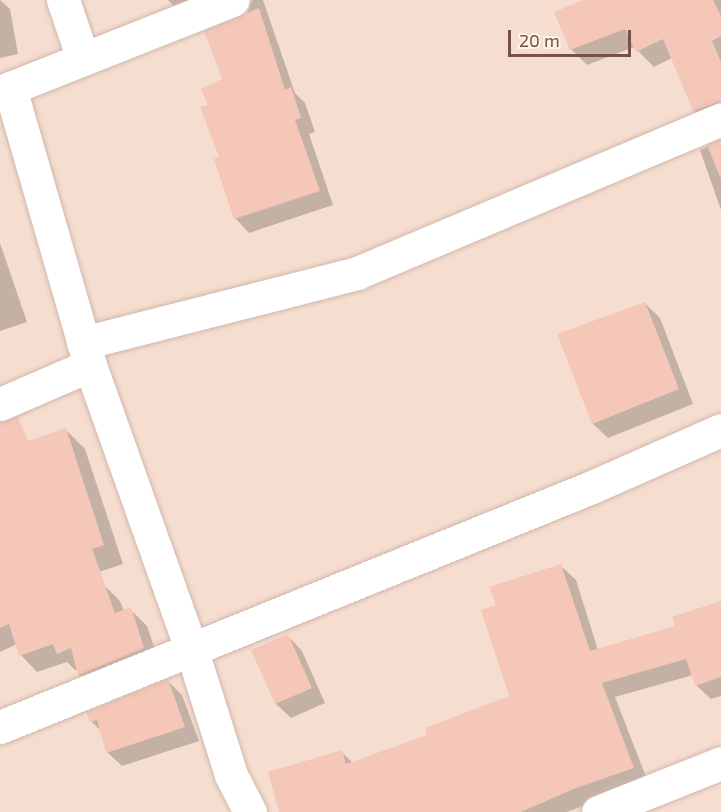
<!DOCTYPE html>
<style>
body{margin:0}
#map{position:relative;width:721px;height:812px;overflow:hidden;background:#fdeee1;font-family:"Exo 2",sans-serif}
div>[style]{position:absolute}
.residential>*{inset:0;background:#f5decf}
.shadow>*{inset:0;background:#0003}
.building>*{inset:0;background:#f4c7b8}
.roads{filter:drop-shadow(0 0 2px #d1b6ab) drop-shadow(0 0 2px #d1b6ab)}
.minor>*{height:33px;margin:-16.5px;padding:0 16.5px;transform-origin:16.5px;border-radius:16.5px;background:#fff}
span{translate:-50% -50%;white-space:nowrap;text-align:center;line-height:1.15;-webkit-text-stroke:6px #fff3e8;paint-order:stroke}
.scale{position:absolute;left:508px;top:30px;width:123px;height:27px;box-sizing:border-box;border:3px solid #755147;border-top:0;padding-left:8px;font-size:18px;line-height:21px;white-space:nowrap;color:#755147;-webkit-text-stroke:4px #fff3e8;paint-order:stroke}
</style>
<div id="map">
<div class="residential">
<div style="clip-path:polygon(0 0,721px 0,721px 812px,0 812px)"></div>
</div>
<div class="shadow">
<div style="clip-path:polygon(0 0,10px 9px,18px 54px,0 58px)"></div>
<div style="clip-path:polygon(168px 0,234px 0,174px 6px)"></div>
<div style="clip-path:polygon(252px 0,263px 0,295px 93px,305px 103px,315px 132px,309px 134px,333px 205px,249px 233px,235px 218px,210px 105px,224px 80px)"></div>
<div style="clip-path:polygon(587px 0,721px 0,721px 122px,710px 126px,694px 110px,672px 58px,654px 67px,634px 47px,587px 65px,571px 49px)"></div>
<div style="clip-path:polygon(721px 140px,721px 210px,700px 150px)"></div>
<div style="clip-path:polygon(0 243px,27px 322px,0 331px)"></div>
<div style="clip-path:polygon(645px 303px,660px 318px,693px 404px,608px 438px,593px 424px,559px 335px)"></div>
<div style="clip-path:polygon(66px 430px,85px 449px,123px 564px,96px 573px)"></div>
<div style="clip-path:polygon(0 492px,103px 584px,120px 601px,124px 611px,130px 609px,147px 626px,160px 665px,96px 691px,79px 674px,78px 669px,75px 670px,67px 662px,37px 672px,21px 655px,17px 644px,0 652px)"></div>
<div style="clip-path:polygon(561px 566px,576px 580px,598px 650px,677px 627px,721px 602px,721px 696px,711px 699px,696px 685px,693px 675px,615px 697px,648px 782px,567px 812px,436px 812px,429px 736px,511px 696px,498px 606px)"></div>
<div style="clip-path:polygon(288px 636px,302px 651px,325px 703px,291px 718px,276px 704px,253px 651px)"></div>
<div style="clip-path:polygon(168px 681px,182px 695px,199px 741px,122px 766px,107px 752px,102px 732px,91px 721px)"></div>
<div style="clip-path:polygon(341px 751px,356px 766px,374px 812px,281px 812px)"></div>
</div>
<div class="building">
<div style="clip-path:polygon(583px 0,713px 0,721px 16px,721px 36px,712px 41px,721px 62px,721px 101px,693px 111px,663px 39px,636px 52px,625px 29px,570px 50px,554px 12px)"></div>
<div style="clip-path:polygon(259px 8px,285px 90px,291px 87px,301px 118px,295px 120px,320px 191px,234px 219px,214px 159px,219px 157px,200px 107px,208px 105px,201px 89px,222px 79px,204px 31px)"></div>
<div style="clip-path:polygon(721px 139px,721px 177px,720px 177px,707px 145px)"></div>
<div style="clip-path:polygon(645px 302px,679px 389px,592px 424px,557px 334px)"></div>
<div style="clip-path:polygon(18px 417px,28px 441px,66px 428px,104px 545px,92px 549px,115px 613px,131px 607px,144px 648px,78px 675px,71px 648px,57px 654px,53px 644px,19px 656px,9px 624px,0 628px,0 422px)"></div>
<div style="clip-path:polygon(561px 564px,590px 651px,675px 626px,672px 617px,721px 601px,721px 677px,695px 686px,686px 659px,602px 683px,634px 768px,576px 788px,521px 812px,279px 812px,268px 772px,342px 750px,346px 764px,427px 735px,425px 728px,509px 696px,481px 610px,496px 605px,489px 587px)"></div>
<div style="clip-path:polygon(288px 634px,312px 688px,275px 704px,251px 650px)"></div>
<div style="clip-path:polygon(168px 679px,185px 727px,106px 753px,97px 720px,89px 722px,87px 712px)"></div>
</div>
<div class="roads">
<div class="minor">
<div style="left:63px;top:0;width:62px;rotate:71.3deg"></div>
<div style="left:10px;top:88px;width:288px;rotate:73.9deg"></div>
<div style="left:90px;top:365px;width:304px;rotate:70.4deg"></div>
<div style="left:192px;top:651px;width:130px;rotate:72.5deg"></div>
<div style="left:231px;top:775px;width:42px;rotate:62.8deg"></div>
<div style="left:0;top:92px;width:250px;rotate:-21.6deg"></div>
<div style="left:83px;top:343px;width:283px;rotate:-14.3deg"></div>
<div style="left:357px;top:273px;width:395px;rotate:-22.9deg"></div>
<div style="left:0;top:404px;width:98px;rotate:-23.4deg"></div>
<div style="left:0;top:727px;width:639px;rotate:-22.07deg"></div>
<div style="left:592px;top:487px;width:141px;rotate:-23.8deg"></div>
<div style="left:598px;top:812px;width:132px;rotate:-21.7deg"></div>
</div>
</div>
<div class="scale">20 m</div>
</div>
